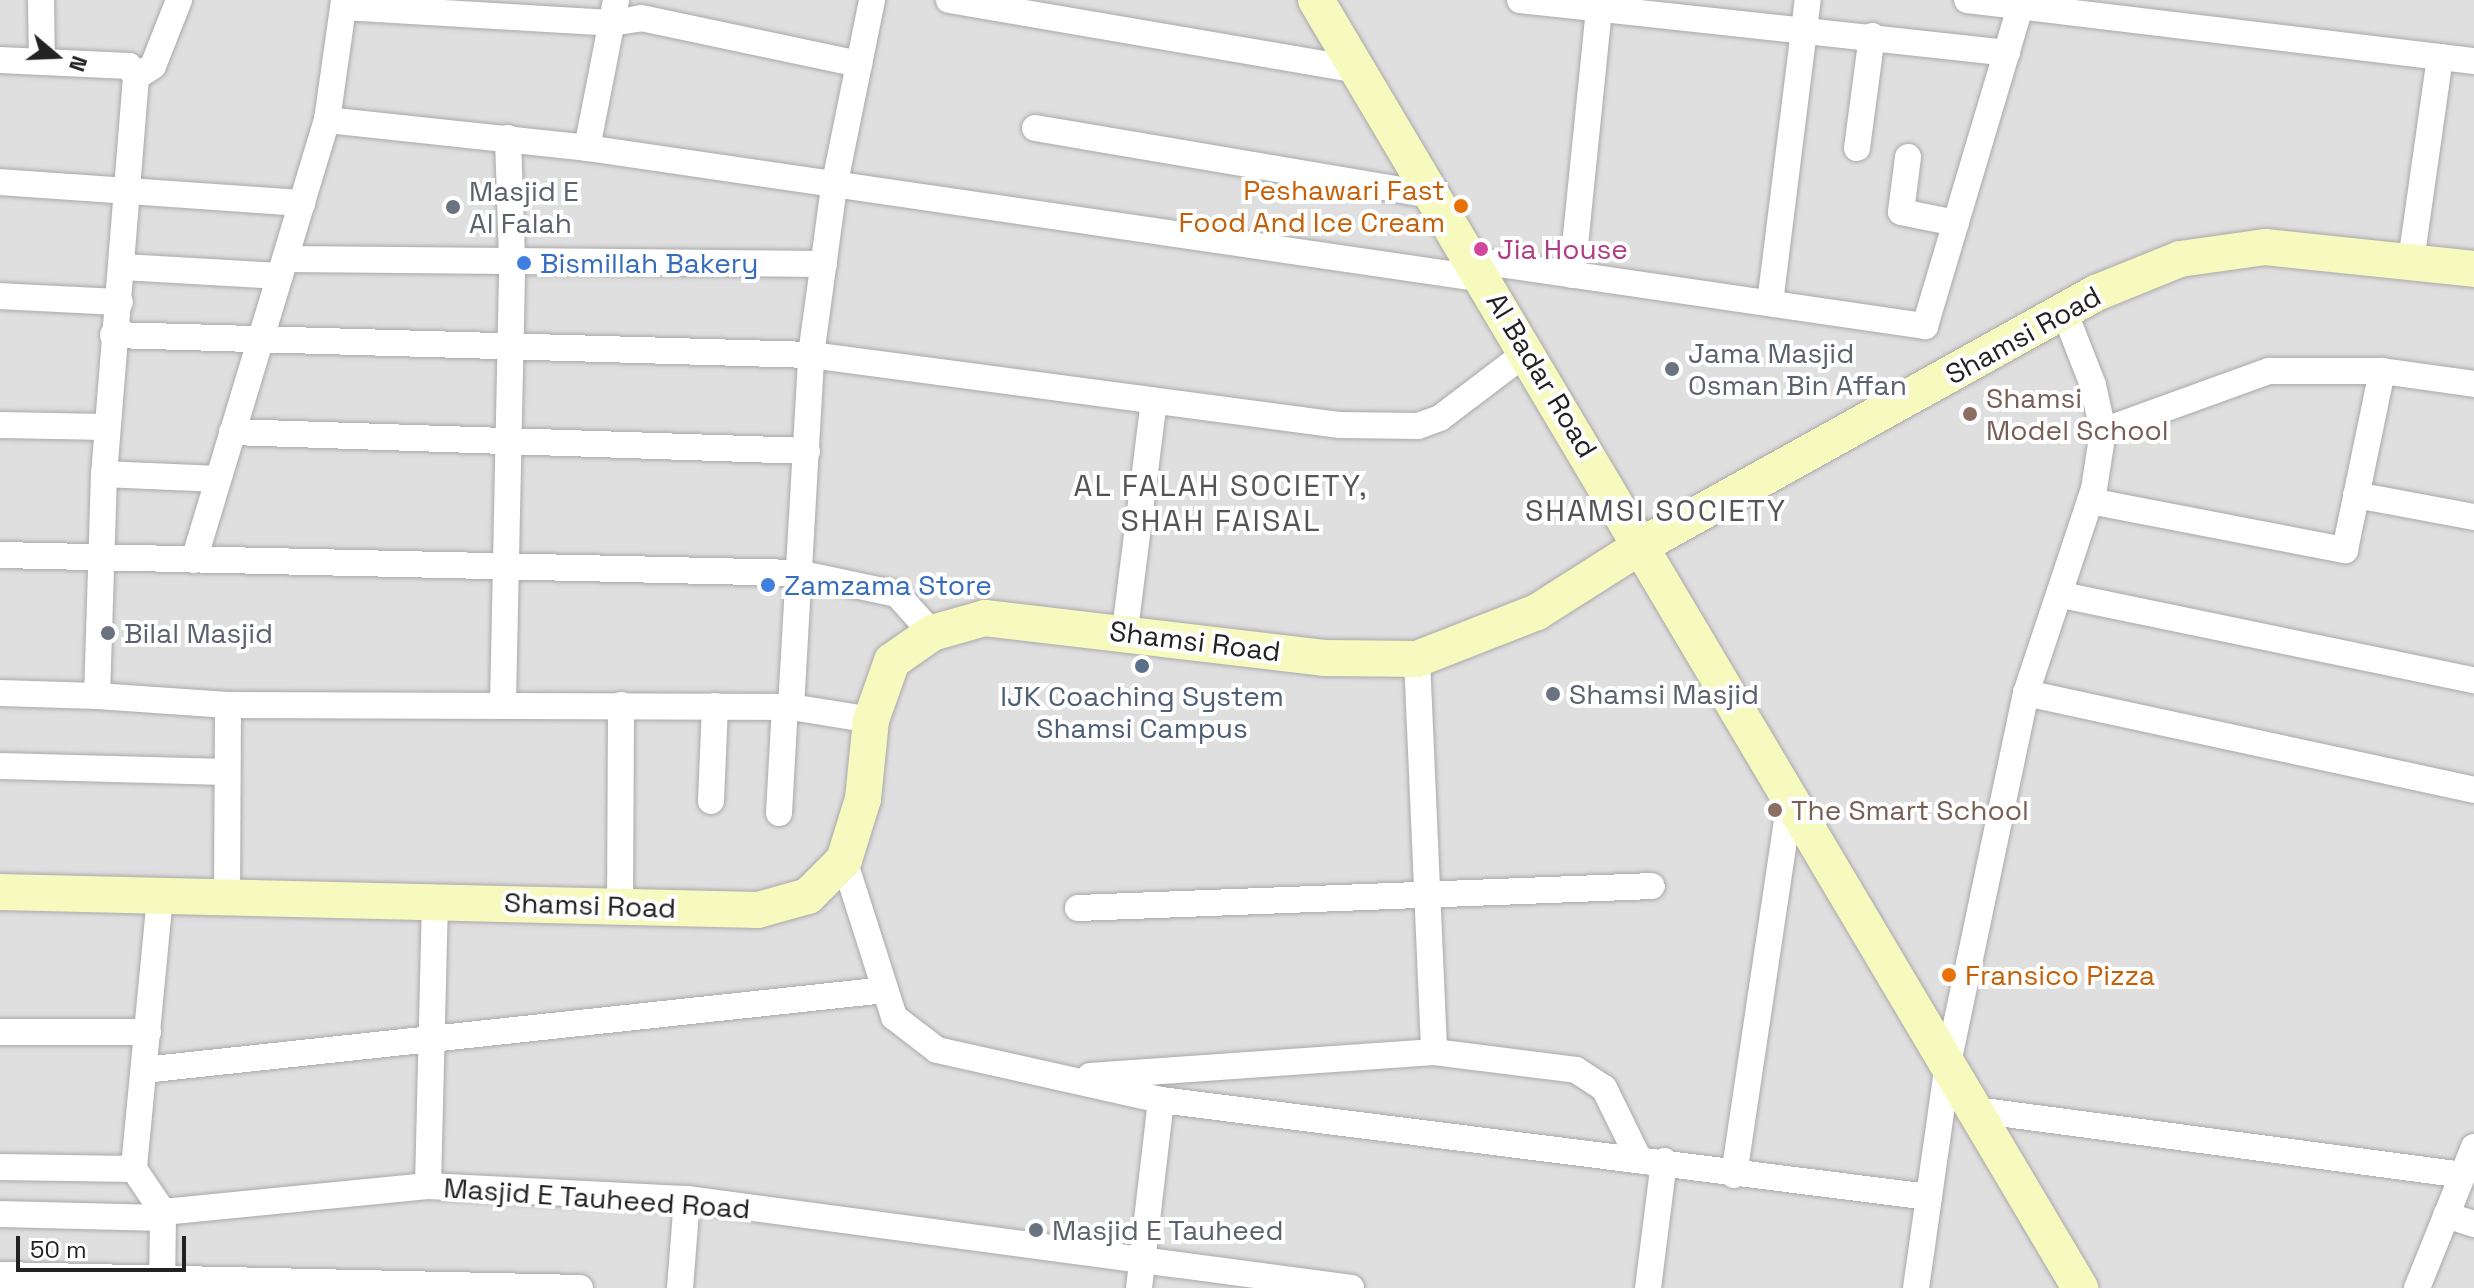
<!DOCTYPE html>
<style>
body{margin:0}
#map{position:relative;width:2474px;height:1288px;overflow:hidden;background:#f2efe9;font-family:"Space Grotesk",sans-serif}
div>[style]{position:absolute}
.residential>*{inset:0;background:#e0dfdf}
.roads{filter:drop-shadow(0 0 2px #a9a9a9) drop-shadow(0 0 2px #a9a9a9)}
.street>*{height:26px;margin:-13px;padding:0 13px;transform-origin:13px;border-radius:13px;background:#fff}
.secondary>*{height:36px;margin:-18px;padding:0 18px;transform-origin:18px;border-radius:18px;background:#f7fabf}
.dots>*{width:22px;height:22px;translate:-50% -50%;box-sizing:border-box;border:4px solid #fff;border-radius:50%}
span{translate:-50% -50%;white-space:nowrap;text-align:center;line-height:1.15;-webkit-text-stroke:8px #fff;paint-order:stroke}
.food-label{font-size:28px;color:#c56008}
.right{translate:-100% -50%;text-align:right}
.left{translate:0 -50%;text-align:left}
.worship-label{font-size:28px;color:#5b616d}
.hotel-label{font-size:28px;color:#b23c85}
.shop-label{font-size:28px;color:#366cbe}
.street-label{font-size:28px;color:#222}
.education-label{font-size:28px;color:#785e54}
.service-label{font-size:28px;color:#4e5e75}
.neighbourhood-label{font-size:30px;color:#555;letter-spacing:2px}
.north{position:absolute;left:16px;top:16px;width:80px;height:80px;-webkit-text-stroke:6px #fff;paint-order:stroke;rotate:109deg;font-size:22px;font-weight:700;line-height:32px;text-align:center;color:#222}
.north::after{content:'';display:block;margin:auto;width:28px;height:36px;background:#222;clip-path:polygon(50% 0,100% 100%,50% 72%,0 100%)}
.scale{position:absolute;left:16px;top:1236px;width:170px;height:36px;box-sizing:border-box;border:4px solid #222;border-top:0;padding-left:10px;font-size:24px;line-height:28px;white-space:nowrap;color:#222;-webkit-text-stroke:6px #fff;paint-order:stroke}
</style>
<div id="map">
<div class="residential">
<div style="clip-path:polygon(0 0,2474px 0,2474px 1288px,0 1288px)"></div>
</div>
<div class="roads">
<div class="street">
<div style="left:41px;top:0;width:62px;rotate:89.1deg"></div>
<div style="left:949px;top:0;width:415px;rotate:9.7deg"></div>
<div style="left:1520px;top:0;width:490px;rotate:6.2deg"></div>
<div style="left:1967px;top:0;width:511px;rotate:6.86deg"></div>
<div style="left:343px;top:7px;width:268px;rotate:3.4deg"></div>
<div style="left:611px;top:23px;width:30px;rotate:-9deg"></div>
<div style="left:641px;top:18px;width:223px;rotate:11.9deg"></div>
<div style="left:0;top:60px;width:129px;rotate:2.7deg"></div>
<div style="left:129px;top:66px;width:13px;rotate:58deg"></div>
<div style="left:136px;top:77px;width:398px;rotate:94.6deg"></div>
<div style="left:104px;top:474px;width:222px;rotate:91.8deg"></div>
<div style="left:97px;top:696px;width:97px;rotate:-178.2deg"></div>
<div style="left:136px;top:77px;width:20px;rotate:-33deg"></div>
<div style="left:153px;top:66px;width:71px;rotate:-68.5deg"></div>
<div style="left:327px;top:120px;width:262px;rotate:6.1deg"></div>
<div style="left:587px;top:148px;width:907px;rotate:8.31deg"></div>
<div style="left:1035px;top:128px;width:403px;rotate:9.6deg"></div>
<div style="left:587px;top:148px;width:151px;rotate:-78.9deg"></div>
<div style="left:1857px;top:148px;width:113px;rotate:-82.4deg"></div>
<div style="left:1908px;top:157px;width:55px;rotate:97.3deg"></div>
<div style="left:1901px;top:212px;width:56px;rotate:11.3deg"></div>
<div style="left:0;top:182px;width:303px;rotate:4deg"></div>
<div style="left:286px;top:259px;width:538px;rotate:0.53deg"></div>
<div style="left:1472px;top:260px;width:458px;rotate:8.3deg"></div>
<div style="left:1925px;top:326px;width:340px;rotate:-73.4deg"></div>
<div style="left:2411px;top:261px;width:206px;rotate:-81.9deg"></div>
<div style="left:123px;top:267px;width:157px;rotate:3.3deg"></div>
<div style="left:1572px;top:275px;width:276px;rotate:-84.2deg"></div>
<div style="left:0;top:296px;width:120px;rotate:2.9deg"></div>
<div style="left:1770px;top:303px;width:305px;rotate:-82.9deg"></div>
<div style="left:113px;top:335px;width:698px;rotate:1.64deg"></div>
<div style="left:811px;top:355px;width:534px;rotate:7.54deg"></div>
<div style="left:1340px;top:425px;width:78px;rotate:0.7deg"></div>
<div style="left:1418px;top:426px;width:23px;rotate:-20deg"></div>
<div style="left:1440px;top:418px;width:109px;rotate:-37.2deg"></div>
<div style="left:0;top:425px;width:107px;rotate:1.1deg"></div>
<div style="left:2103px;top:431px;width:177px;rotate:-19.9deg"></div>
<div style="left:2269px;top:371px;width:113px"></div>
<div style="left:2382px;top:371px;width:93px;rotate:8deg"></div>
<div style="left:232px;top:432px;width:575px;rotate:1.89deg"></div>
<div style="left:104px;top:474px;width:114px;rotate:2.5deg"></div>
<div style="left:2356px;top:495px;width:120px;rotate:10.6deg"></div>
<div style="left:2090px;top:501px;width:260px;rotate:10.9deg"></div>
<div style="left:2345px;top:550px;width:183px;rotate:-78.3deg"></div>
<div style="left:0;top:555px;width:798px;rotate:1.29deg"></div>
<div style="left:798px;top:573px;width:101px;rotate:12deg"></div>
<div style="left:897px;top:594px;width:52px;rotate:48.1deg"></div>
<div style="left:194px;top:560px;width:460px;rotate:-73.2deg"></div>
<div style="left:327px;top:120px;width:121px;rotate:-81.9deg"></div>
<div style="left:2062px;top:595px;width:421px;rotate:11.7deg"></div>
<div style="left:1125px;top:630px;width:231px;rotate:-82.8deg"></div>
<div style="left:1417px;top:659px;width:393px;rotate:87.5deg"></div>
<div style="left:2026px;top:693px;width:458px;rotate:12.2deg"></div>
<div style="left:97px;top:696px;width:131px;rotate:3.9deg"></div>
<div style="left:503px;top:704px;width:445px;rotate:-88.8deg"></div>
<div style="left:512px;top:259px;width:121px;rotate:-91.9deg"></div>
<div style="left:791px;top:707px;width:353px;rotate:-86.7deg"></div>
<div style="left:811px;top:355px;width:170px;rotate:-82.2deg"></div>
<div style="left:834px;top:187px;width:191px;rotate:-78.5deg"></div>
<div style="left:0;top:766px;width:227px;rotate:1.5deg"></div>
<div style="left:711px;top:801px;width:95px;rotate:-87.6deg"></div>
<div style="left:779px;top:813px;width:106px;rotate:-86.8deg"></div>
<div style="left:844px;top:860px;width:165px;rotate:72.3deg"></div>
<div style="left:894px;top:1017px;width:54px;rotate:37.5deg"></div>
<div style="left:937px;top:1050px;width:230px;rotate:12.6deg"></div>
<div style="left:1161px;top:1100px;width:774px;rotate:7.2deg"></div>
<div style="left:160px;top:897px;width:273px;rotate:95.5deg"></div>
<div style="left:134px;top:1169px;width:52px;rotate:56deg"></div>
<div style="left:163px;top:1212px;width:266px;rotate:-5.6deg"></div>
<div style="left:428px;top:1186px;width:259px;rotate:2.9deg"></div>
<div style="left:687px;top:1199px;width:670px;rotate:7.63deg"></div>
<div style="left:227px;top:898px;width:193px;rotate:-89.7deg"></div>
<div style="left:228px;top:705px;width:563px;rotate:0.2deg"></div>
<div style="left:791px;top:707px;width:81px;rotate:9.2deg"></div>
<div style="left:620px;top:906px;width:201px;rotate:-89.7deg"></div>
<div style="left:1078px;top:908px;width:574px;rotate:-2.19deg"></div>
<div style="left:0;top:1032px;width:148px"></div>
<div style="left:144px;top:1070px;width:745px;rotate:-6.16deg"></div>
<div style="left:1090px;top:1076px;width:345px;rotate:-4deg"></div>
<div style="left:1434px;top:1052px;width:143px;rotate:7.2deg"></div>
<div style="left:1576px;top:1070px;width:33px;rotate:33deg"></div>
<div style="left:1604px;top:1088px;width:79px;rotate:63.8deg"></div>
<div style="left:1976px;top:1110px;width:490px;rotate:7.6deg"></div>
<div style="left:0;top:1167px;width:134px;rotate:0.9deg"></div>
<div style="left:1734px;top:1175px;width:384px;rotate:-81.5deg"></div>
<div style="left:428px;top:1186px;width:285px;rotate:-88.6deg"></div>
<div style="left:0;top:1214px;width:163px;rotate:1.4deg"></div>
<div style="left:2446px;top:1215px;width:29px;rotate:18deg"></div>
<div style="left:0;top:1275px;width:580px;rotate:1.28deg"></div>
<div style="left:162px;top:1288px;width:76px;rotate:-89.2deg"></div>
<div style="left:680px;top:1288px;width:89px;rotate:-85.5deg"></div>
<div style="left:1139px;top:1288px;width:189px;rotate:-83.3deg"></div>
<div style="left:1648px;top:1288px;width:128px;rotate:-82.8deg"></div>
<div style="left:1916px;top:1288px;width:227px;rotate:-81.9deg"></div>
<div style="left:1948px;top:1063px;width:378px;rotate:-78.1deg"></div>
<div style="left:2026px;top:693px;width:215px;rotate:-71.6deg"></div>
<div style="left:2094px;top:489px;width:59px;rotate:-81.2deg"></div>
<div style="left:2103px;top:431px;width:47px;rotate:-102.3deg"></div>
<div style="left:2093px;top:385px;width:79px;rotate:-111.4deg"></div>
<div style="left:2417px;top:1288px;width:152px;rotate:-68deg"></div>
</div>
<div class="secondary">
<div style="left:1316px;top:0;width:1498px;rotate:59.32deg"></div>
<div style="left:0;top:892px;width:758px;rotate:1.36deg"></div>
<div style="left:758px;top:910px;width:52px;rotate:-15.6deg"></div>
<div style="left:808px;top:896px;width:51px;rotate:-45deg"></div>
<div style="left:844px;top:860px;width:64px;rotate:-72.7deg"></div>
<div style="left:863px;top:799px;width:79px;rotate:-84.2deg"></div>
<div style="left:871px;top:720px;width:63px;rotate:-70.4deg"></div>
<div style="left:892px;top:661px;width:49px;rotate:-35deg"></div>
<div style="left:932px;top:633px;width:55px;rotate:-15.8deg"></div>
<div style="left:985px;top:618px;width:341px;rotate:6.7deg"></div>
<div style="left:1324px;top:658px;width:93px;rotate:0.6deg"></div>
<div style="left:1417px;top:659px;width:129px;rotate:-21.4deg"></div>
<div style="left:1537px;top:612px;width:127px;rotate:-32.4deg"></div>
<div style="left:1644px;top:544px;width:517px;rotate:-29.04deg"></div>
<div style="left:2096px;top:293px;width:91px;rotate:-22deg"></div>
<div style="left:2180px;top:259px;width:86px;rotate:-8deg"></div>
<div style="left:2265px;top:247px;width:210px;rotate:6deg"></div>
</div>
</div>
<div class="dots">
<div style="left:1461px;top:206px;background:#e8710a"></div>
<div style="left:453px;top:207px;background:#6b7280"></div>
<div style="left:1481px;top:249px;background:#d1479c"></div>
<div style="left:524px;top:263px;background:#3f7fe0"></div>
<div style="left:1672px;top:369px;background:#6b7280"></div>
<div style="left:1970px;top:414px;background:#8d6e63"></div>
<div style="left:768px;top:585px;background:#3f7fe0"></div>
<div style="left:108px;top:633px;background:#6b7280"></div>
<div style="left:1142px;top:666px;background:#5c6f8a"></div>
<div style="left:1553px;top:694px;background:#6b7280"></div>
<div style="left:1775px;top:810px;background:#8d6e63"></div>
<div style="left:1949px;top:975px;background:#e8710a"></div>
<div style="left:1036px;top:1230px;background:#6b7280"></div>
</div>
<div class="food-label">
<span class="right" style="left:1445px;top:206px">Peshawari Fast<br>Food And Ice Cream</span>
<span class="left" style="left:1965px;top:975px">Fransico Pizza</span>
</div>
<div class="worship-label">
<span class="left" style="left:469px;top:207px">Masjid E<br>Al Falah</span>
<span class="left" style="left:1688px;top:369px">Jama Masjid<br>Osman Bin Affan</span>
<span class="left" style="left:124px;top:633px">Bilal Masjid</span>
<span class="left" style="left:1569px;top:694px">Shamsi Masjid</span>
<span class="left" style="left:1052px;top:1230px">Masjid E Tauheed</span>
</div>
<div class="hotel-label">
<span class="left" style="left:1497px;top:249px">Jia House</span>
</div>
<div class="shop-label">
<span class="left" style="left:540px;top:263px">Bismillah Bakery</span>
<span class="left" style="left:784px;top:585px">Zamzama Store</span>
</div>
<div class="street-label">
<span style="left:2023px;top:335px;rotate:-29deg">Shamsi Road</span>
<span style="left:1542px;top:375px;rotate:59deg">Al Badar Road</span>
<span style="left:1195px;top:641px;rotate:7deg">Shamsi Road</span>
<span style="left:590px;top:905px;rotate:2deg">Shamsi Road</span>
<span style="left:597px;top:1198px;rotate:4deg">Masjid E Tauheed Road</span>
</div>
<div class="education-label">
<span class="left" style="left:1986px;top:414px">Shamsi<br>Model School</span>
<span class="left" style="left:1791px;top:810px">The Smart School</span>
</div>
<div class="service-label">
<span style="left:1142px;top:712px">IJK Coaching System<br>Shamsi Campus</span>
</div>
<div class="neighbourhood-label">
<span style="left:1221px;top:503px">AL FALAH SOCIETY,<br>SHAH FAISAL</span>
<span style="left:1656px;top:511px">SHAMSI SOCIETY</span>
</div>
<div class="north">N</div>
<div class="scale">50 m</div>
</div>
